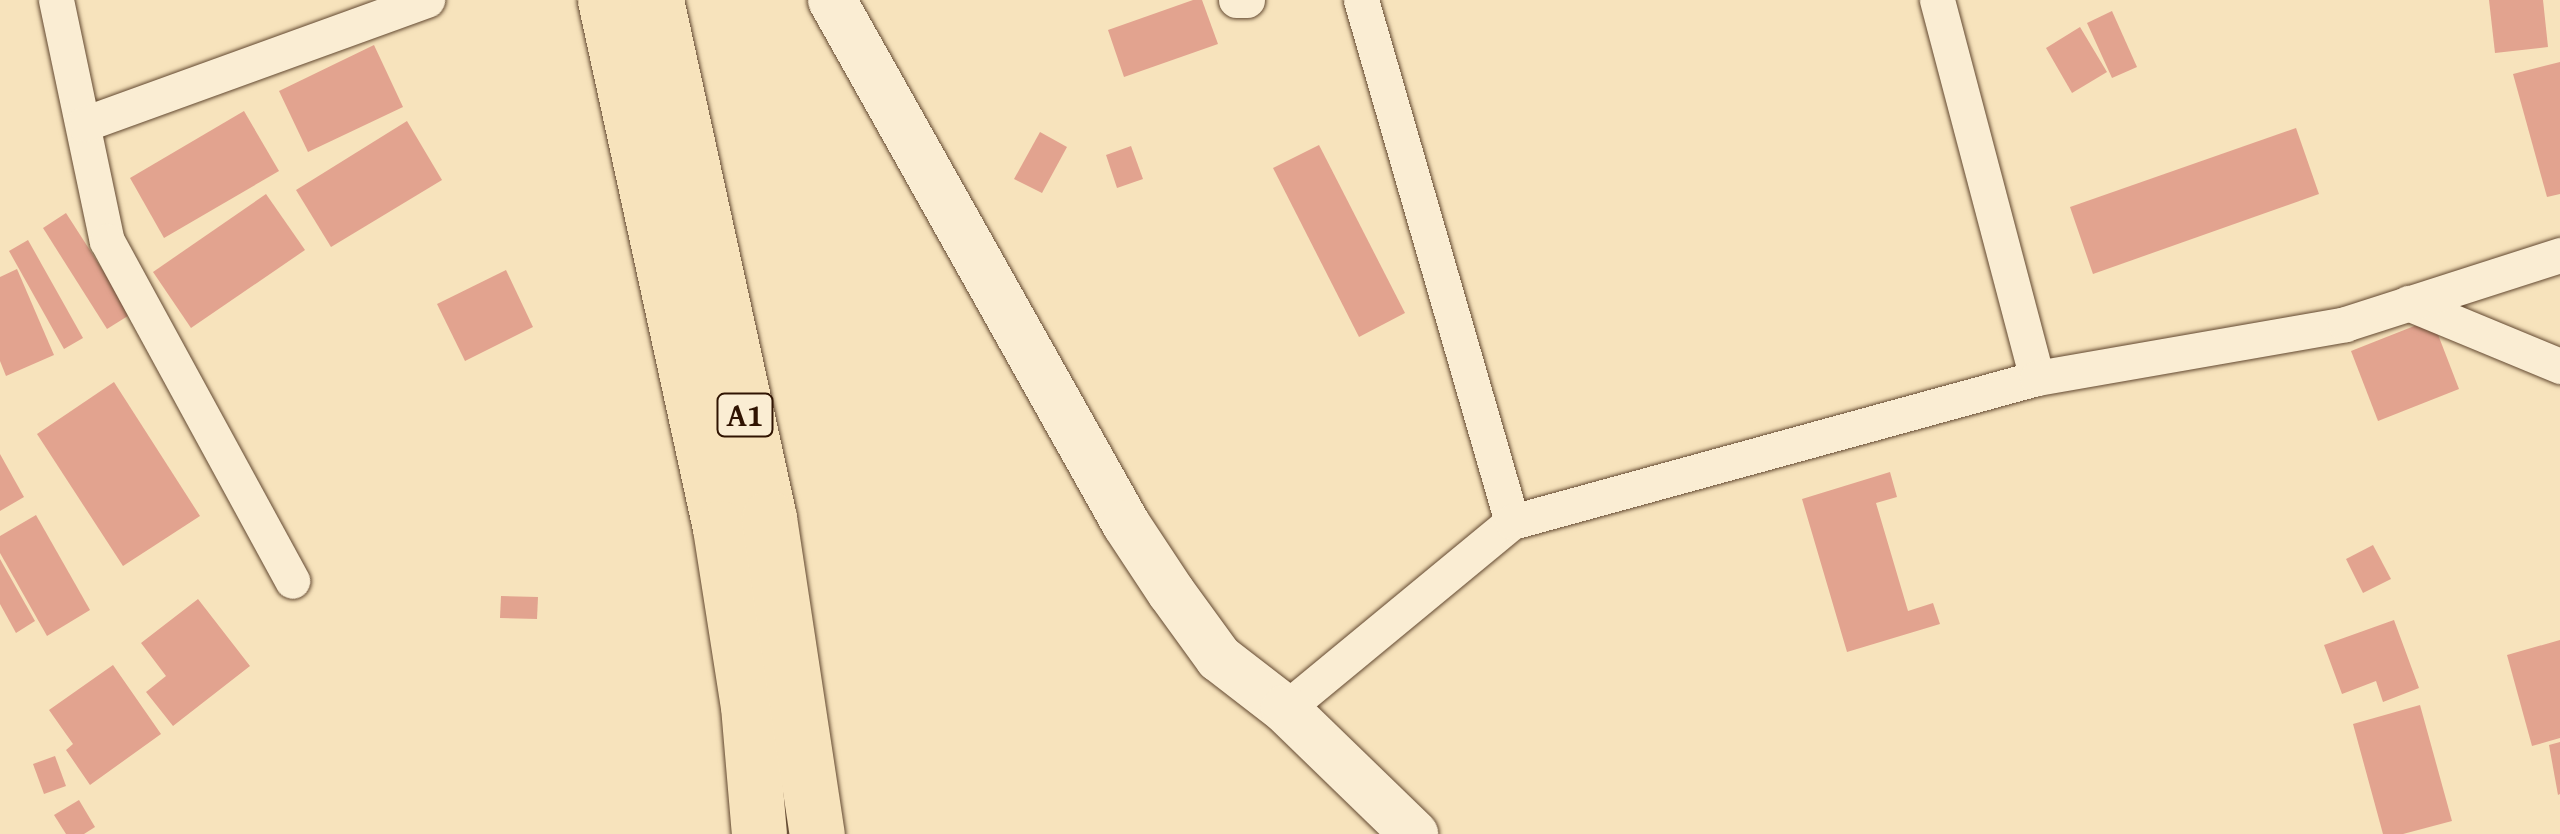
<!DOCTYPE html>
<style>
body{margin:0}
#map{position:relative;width:2560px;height:834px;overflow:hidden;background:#f7e3bc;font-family:"Gentium Book Plus",serif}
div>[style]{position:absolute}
.building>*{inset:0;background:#e2a38f}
.roads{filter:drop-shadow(0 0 2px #624830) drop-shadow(0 0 2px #624830)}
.street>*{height:35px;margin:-17.5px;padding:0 17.5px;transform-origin:17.5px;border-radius:17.5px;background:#faedd3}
.secondary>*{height:48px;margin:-24px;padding:0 24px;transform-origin:24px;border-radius:24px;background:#faedd3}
.highway>*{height:55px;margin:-27.5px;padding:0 27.5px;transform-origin:27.5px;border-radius:27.5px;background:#f7e3bc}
span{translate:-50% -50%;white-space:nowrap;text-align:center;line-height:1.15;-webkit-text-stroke:8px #faedd3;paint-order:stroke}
.shield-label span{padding:2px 8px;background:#faedd3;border:2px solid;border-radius:8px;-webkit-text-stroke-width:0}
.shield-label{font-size:32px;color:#301402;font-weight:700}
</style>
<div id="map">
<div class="building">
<div style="clip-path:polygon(1193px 0,1202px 0,1218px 44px,1124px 77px,1108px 30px)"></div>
<div style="clip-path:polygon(2489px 0,2543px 0,2548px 47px,2495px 53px)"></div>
<div style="clip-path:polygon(2112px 11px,2137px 67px,2112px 78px,2087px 23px)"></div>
<div style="clip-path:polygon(2080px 27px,2107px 72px,2072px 93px,2046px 48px)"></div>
<div style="clip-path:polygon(374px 45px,403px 107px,308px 152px,279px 91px)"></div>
<div style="clip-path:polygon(2560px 62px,2560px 194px,2547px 197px,2513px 74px)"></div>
<div style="clip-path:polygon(244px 111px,279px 171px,164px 238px,130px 178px)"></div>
<div style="clip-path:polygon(407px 121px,442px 180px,331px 247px,296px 190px)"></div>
<div style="clip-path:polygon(2296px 128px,2319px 194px,2093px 274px,2070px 207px)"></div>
<div style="clip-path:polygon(1040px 132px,1067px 147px,1042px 193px,1014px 179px)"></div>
<div style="clip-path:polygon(1319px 145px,1405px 313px,1359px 337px,1273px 168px)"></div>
<div style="clip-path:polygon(1131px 146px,1143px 179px,1117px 188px,1106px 155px)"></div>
<div style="clip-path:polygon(266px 194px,305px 250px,191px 328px,153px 272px)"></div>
<div style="clip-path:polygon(66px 213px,131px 314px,107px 329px,43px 228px)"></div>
<div style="clip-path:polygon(28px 240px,83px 338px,64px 349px,9px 251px)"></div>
<div style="clip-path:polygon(17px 269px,54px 355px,6px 376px,0 361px,0 277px)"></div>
<div style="clip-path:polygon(506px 270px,533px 327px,465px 361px,437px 304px)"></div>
<div style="clip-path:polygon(2432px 319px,2459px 389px,2378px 421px,2351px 351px)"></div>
<div style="clip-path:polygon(114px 382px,200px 516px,123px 566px,37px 434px)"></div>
<div style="clip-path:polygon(0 454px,24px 497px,0 511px)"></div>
<div style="clip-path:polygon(1890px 472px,1897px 497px,1876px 503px,1908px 611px,1933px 603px,1940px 624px,1847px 652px,1802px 499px)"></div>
<div style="clip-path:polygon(36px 515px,90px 610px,47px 636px,0 553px,0 536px)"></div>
<div style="clip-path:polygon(2373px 545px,2391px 579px,2363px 593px,2346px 559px)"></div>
<div style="clip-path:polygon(0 559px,35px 621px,16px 633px,0 604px)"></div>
<div style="clip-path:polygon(501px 596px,538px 597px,537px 619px,500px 618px)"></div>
<div style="clip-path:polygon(198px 599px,250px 666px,173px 726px,146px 692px,166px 676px,141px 643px)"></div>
<div style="clip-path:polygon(2394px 620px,2419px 688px,2383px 702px,2376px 681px,2342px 694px,2324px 645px)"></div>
<div style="clip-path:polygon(2560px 640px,2560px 738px,2532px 746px,2507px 655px)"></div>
<div style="clip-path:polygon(113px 665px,161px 734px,90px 785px,66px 750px,73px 744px,49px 710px)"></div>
<div style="clip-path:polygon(2420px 705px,2452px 821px,2403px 834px,2383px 834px,2353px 724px)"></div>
<div style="clip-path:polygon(2560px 742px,2560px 794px,2558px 795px,2549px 745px)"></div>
<div style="clip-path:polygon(55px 756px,66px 786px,44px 794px,33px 764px)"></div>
<div style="clip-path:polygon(79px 800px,95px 827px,84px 834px,66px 834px,54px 815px)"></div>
</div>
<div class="roads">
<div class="street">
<div style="left:56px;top:0;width:246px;rotate:78.1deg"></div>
<div style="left:107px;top:241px;width:387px;rotate:61.4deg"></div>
<div style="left:1236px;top:0;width:11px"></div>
<div style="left:1361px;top:0;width:543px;rotate:73.87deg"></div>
<div style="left:1937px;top:0;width:391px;rotate:75.2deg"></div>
<div style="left:84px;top:124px;width:365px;rotate:-19.9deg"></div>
<div style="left:2408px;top:303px;width:165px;rotate:22.5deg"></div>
<div style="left:1285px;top:709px;width:294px;rotate:-39.5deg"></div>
<div style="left:1512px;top:522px;width:544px;rotate:-15.34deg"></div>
<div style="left:2037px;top:378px;width:313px;rotate:-9.9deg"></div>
<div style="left:2345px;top:324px;width:226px;rotate:-17.8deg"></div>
</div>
<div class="secondary">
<div style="left:832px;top:0;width:601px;rotate:60.7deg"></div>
<div style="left:1126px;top:524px;width:82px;rotate:56.5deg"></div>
<div style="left:1171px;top:592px;width:82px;rotate:54deg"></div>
<div style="left:1219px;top:658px;width:83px;rotate:37.7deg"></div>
<div style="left:1285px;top:709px;width:180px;rotate:44.1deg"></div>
</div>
<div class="highway">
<div style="left:605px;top:0;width:540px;rotate:77.71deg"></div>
<div style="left:720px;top:528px;width:180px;rotate:81.1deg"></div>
<div style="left:748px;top:706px;width:128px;rotate:85.1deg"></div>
<div style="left:656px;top:0;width:530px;rotate:77.69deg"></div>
<div style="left:769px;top:518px;width:320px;rotate:81.4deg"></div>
</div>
</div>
<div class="shield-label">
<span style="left:745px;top:415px">A1</span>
</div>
</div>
